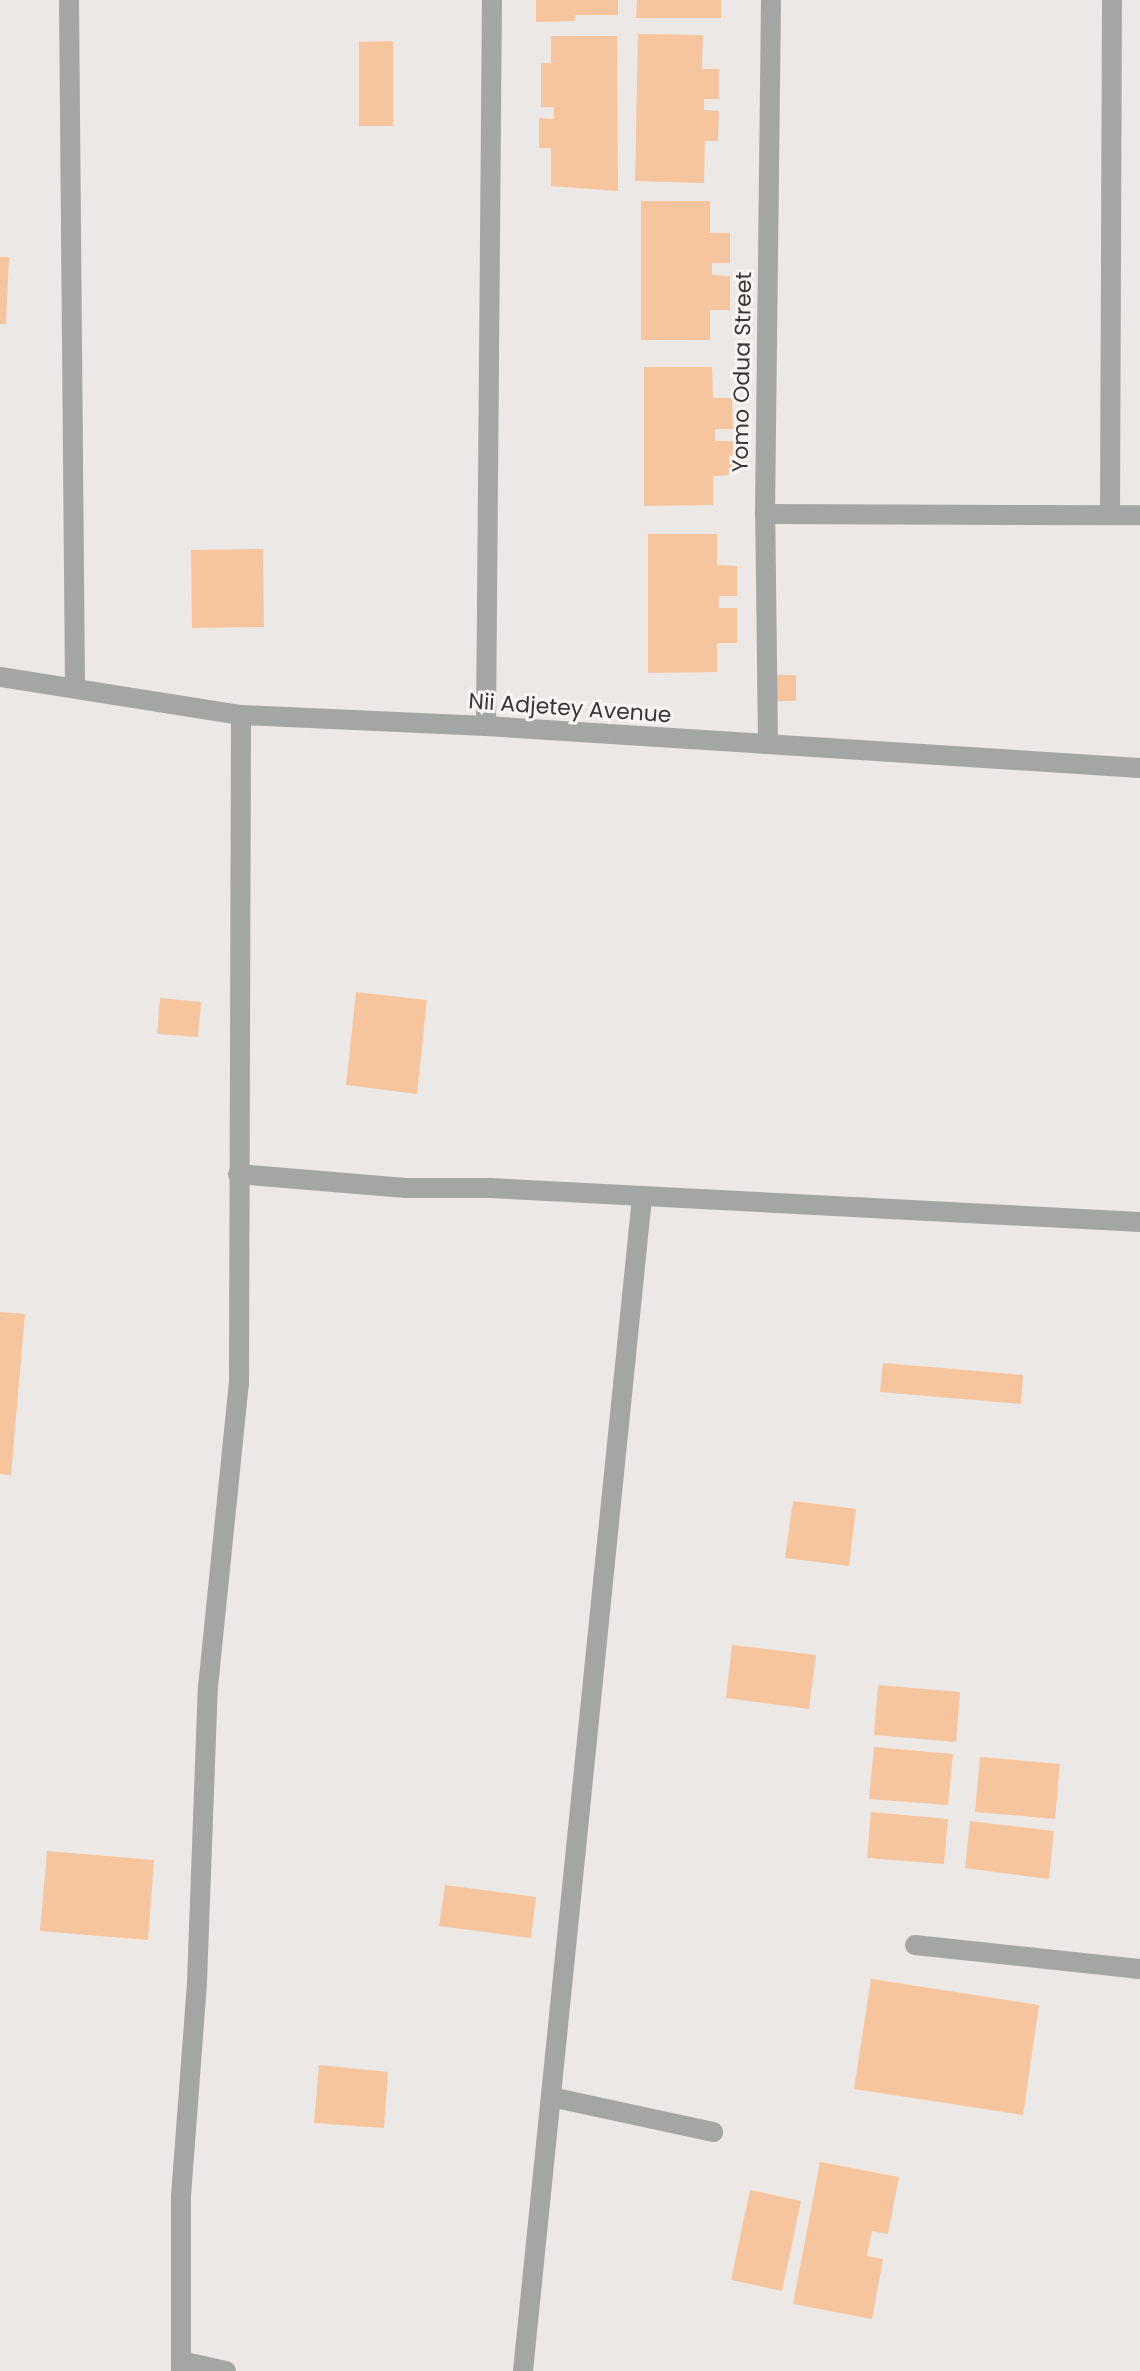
<!DOCTYPE html>
<style>
body{margin:0}
#map{position:relative;width:1140px;height:2371px;overflow:hidden;background:#ece8e5;font-family:Poppins,sans-serif}
div>[style]{position:absolute}
.building>*{inset:0;background:#f7c59d}
.street>*{height:20px;margin:-10px;padding:0 10px;transform-origin:10px;border-radius:10px;background:#a4a6a5}
span{translate:-50% -50%;white-space:nowrap;text-align:center;line-height:1.15;-webkit-text-stroke:6px #f9f5f2;paint-order:stroke}
.street-label{font-size:22px;color:#393736}
</style>
<div id="map">
<div class="building">
<div style="clip-path:polygon(536px 0,618px 0,618px 15px,575px 15px,575px 21px,536px 22px)"></div>
<div style="clip-path:polygon(637px 0,721px 0,721px 18px,636px 18px)"></div>
<div style="clip-path:polygon(638px 34px,703px 35px,702px 69px,719px 69px,719px 99px,704px 99px,704px 110px,719px 111px,718px 141px,705px 141px,704px 183px,635px 181px)"></div>
<div style="clip-path:polygon(551px 36px,617px 36px,618px 191px,551px 186px,551px 148px,539px 148px,539px 118px,554px 119px,554px 107px,541px 107px,541px 63px,551px 63px)"></div>
<div style="clip-path:polygon(393px 41px,393px 126px,359px 126px,359px 42px)"></div>
<div style="clip-path:polygon(641px 201px,710px 201px,710px 233px,730px 233px,730px 263px,712px 263px,712px 275px,730px 276px,730px 310px,710px 310px,710px 340px,641px 340px)"></div>
<div style="clip-path:polygon(0 257px,9px 257px,6px 324px,0 324px)"></div>
<div style="clip-path:polygon(644px 367px,712px 367px,713px 398px,732px 398px,733px 429px,715px 429px,715px 441px,733px 441px,733px 475px,713px 476px,713px 505px,644px 506px)"></div>
<div style="clip-path:polygon(648px 534px,717px 534px,717px 565px,737px 566px,737px 596px,719px 596px,719px 608px,737px 608px,737px 643px,717px 643px,717px 672px,648px 673px)"></div>
<div style="clip-path:polygon(263px 549px,264px 627px,192px 628px,191px 550px)"></div>
<div style="clip-path:polygon(774px 675px,796px 675px,796px 701px,774px 701px)"></div>
<div style="clip-path:polygon(356px 992px,427px 1000px,417px 1094px,346px 1085px)"></div>
<div style="clip-path:polygon(160px 998px,201px 1002px,198px 1037px,157px 1034px)"></div>
<div style="clip-path:polygon(0 1312px,25px 1314px,11px 1475px,0 1474px)"></div>
<div style="clip-path:polygon(883px 1363px,1023px 1375px,1021px 1404px,880px 1392px)"></div>
<div style="clip-path:polygon(793px 1501px,856px 1509px,849px 1566px,785px 1558px)"></div>
<div style="clip-path:polygon(732px 1645px,816px 1655px,809px 1709px,726px 1698px)"></div>
<div style="clip-path:polygon(878px 1685px,960px 1692px,956px 1742px,874px 1735px)"></div>
<div style="clip-path:polygon(874px 1747px,953px 1754px,948px 1805px,869px 1799px)"></div>
<div style="clip-path:polygon(980px 1757px,1060px 1764px,1055px 1819px,975px 1812px)"></div>
<div style="clip-path:polygon(871px 1812px,948px 1819px,944px 1864px,867px 1858px)"></div>
<div style="clip-path:polygon(970px 1821px,1054px 1831px,1049px 1879px,965px 1868px)"></div>
<div style="clip-path:polygon(47px 1851px,154px 1860px,148px 1940px,40px 1931px)"></div>
<div style="clip-path:polygon(445px 1885px,536px 1897px,531px 1938px,439px 1926px)"></div>
<div style="clip-path:polygon(871px 1979px,1039px 2005px,1023px 2115px,854px 2089px)"></div>
<div style="clip-path:polygon(319px 2065px,388px 2072px,384px 2128px,314px 2123px)"></div>
<div style="clip-path:polygon(820px 2162px,899px 2177px,888px 2234px,872px 2231px,867px 2256px,883px 2259px,872px 2319px,793px 2304px)"></div>
<div style="clip-path:polygon(750px 2190px,801px 2201px,782px 2291px,731px 2280px)"></div>
</div>
<div class="street">
<div style="left:69px;top:0;width:687px;rotate:89.5deg"></div>
<div style="left:765px;top:514px;width:375px;rotate:0.2deg"></div>
<div style="left:1110px;top:515px;width:515px;rotate:-89.78deg"></div>
<div style="left:0;top:677px;width:244px;rotate:9deg"></div>
<div style="left:241px;top:715px;width:245px;rotate:2.6deg"></div>
<div style="left:486px;top:726px;width:655px;rotate:3.67deg"></div>
<div style="left:486px;top:726px;width:726px;rotate:-89.53deg"></div>
<div style="left:768px;top:744px;width:230px;rotate:-90.7deg"></div>
<div style="left:765px;top:514px;width:514px;rotate:-89.33deg"></div>
<div style="left:238px;top:1174px;width:168px;rotate:4.8deg"></div>
<div style="left:405px;top:1188px;width:86px"></div>
<div style="left:491px;top:1188px;width:650px;rotate:3deg"></div>
<div style="left:915px;top:1945px;width:226px;rotate:6.1deg"></div>
<div style="left:551px;top:2097px;width:166px;rotate:12.2deg"></div>
<div style="left:181px;top:2361px;width:46px;rotate:12.5deg"></div>
<div style="left:181px;top:2371px;width:175px;rotate:-90deg"></div>
<div style="left:181px;top:2196px;width:215px;rotate:-85.7deg"></div>
<div style="left:197px;top:1982px;width:295px;rotate:-87.9deg"></div>
<div style="left:208px;top:1687px;width:305px;rotate:-84.2deg"></div>
<div style="left:239px;top:1384px;width:669px;rotate:-89.83deg"></div>
<div style="left:523px;top:2371px;width:1179px;rotate:-84.21deg"></div>
</div>
<div class="street-label">
<span style="left:742px;top:372px;rotate:-89deg">Yomo Odua Street</span>
<span style="left:570px;top:708px;rotate:4deg">Nii Adjetey Avenue</span>
</div>
</div>
